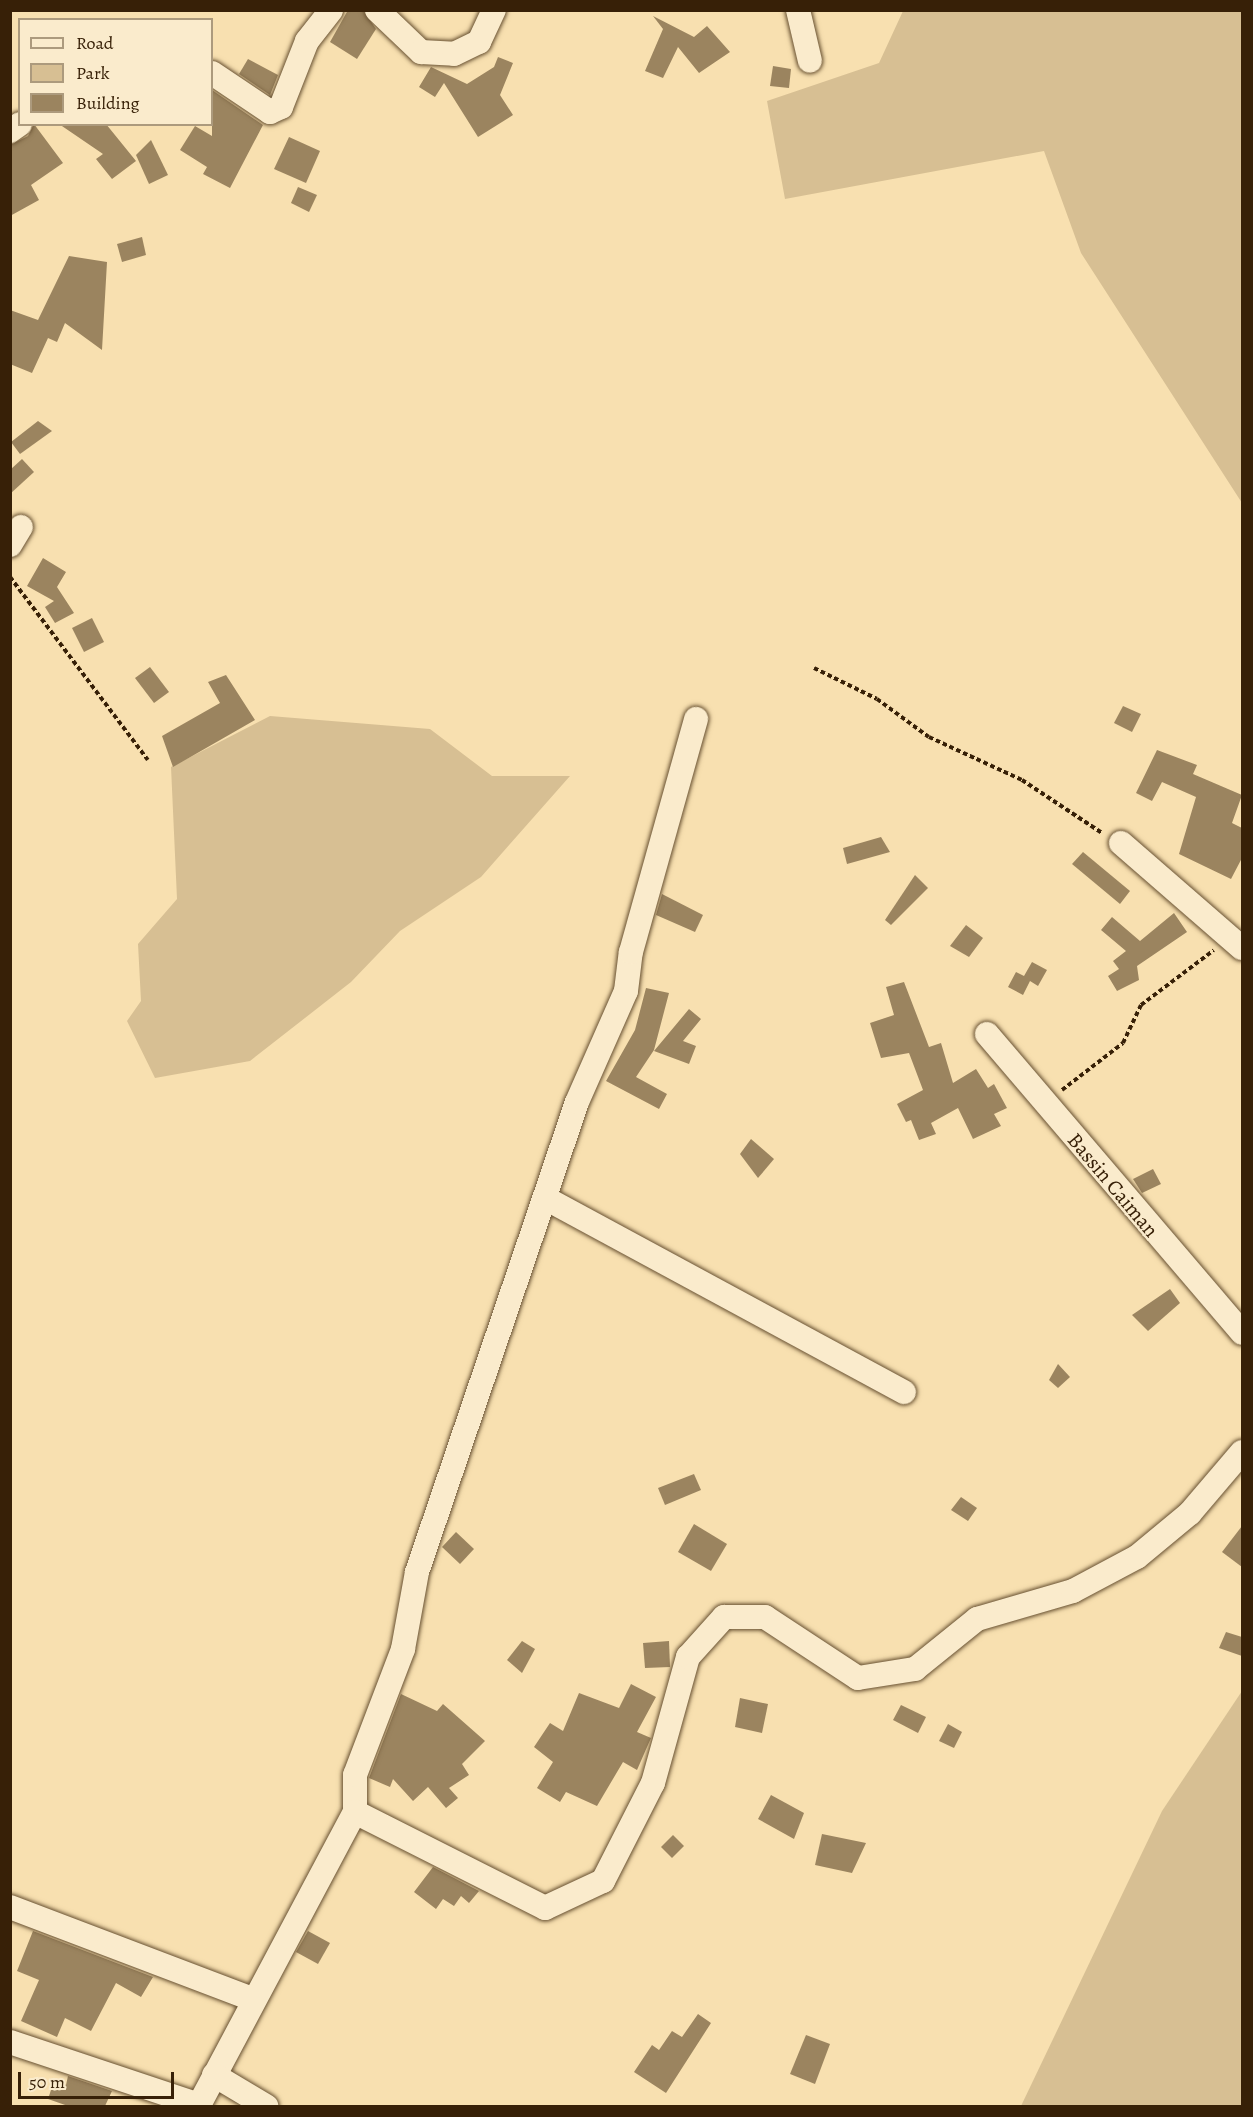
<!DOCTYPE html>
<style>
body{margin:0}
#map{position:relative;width:1253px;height:2117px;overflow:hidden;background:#f8e0b0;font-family:Alegreya,serif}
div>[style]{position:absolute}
.green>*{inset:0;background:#d7bf93}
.building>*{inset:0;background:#9b845f}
.path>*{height:4px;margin-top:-2px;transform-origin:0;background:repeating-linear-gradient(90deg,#372007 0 4.5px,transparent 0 7.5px)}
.roads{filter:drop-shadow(0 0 2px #675031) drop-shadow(0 0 2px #675031)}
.minor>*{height:24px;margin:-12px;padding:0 12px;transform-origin:12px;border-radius:12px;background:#faebcc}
span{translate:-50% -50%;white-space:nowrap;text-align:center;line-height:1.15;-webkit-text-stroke:4.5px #faebcc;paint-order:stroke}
.street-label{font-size:21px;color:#372007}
.frame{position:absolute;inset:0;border:12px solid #372007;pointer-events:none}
.legend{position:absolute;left:18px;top:18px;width:195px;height:108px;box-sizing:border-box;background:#faebcc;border:2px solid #ac9a7d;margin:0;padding:8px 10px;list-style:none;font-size:18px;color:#372007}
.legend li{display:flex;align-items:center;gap:12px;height:30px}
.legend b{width:30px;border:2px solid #ac9a7d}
.scale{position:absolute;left:18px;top:2072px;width:156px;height:27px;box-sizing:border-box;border:3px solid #372007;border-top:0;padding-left:8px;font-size:18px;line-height:21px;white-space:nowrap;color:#372007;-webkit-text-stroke:4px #faebcc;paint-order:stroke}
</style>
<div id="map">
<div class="green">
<div style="clip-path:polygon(903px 11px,1242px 11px,1242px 503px,1081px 253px,1044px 151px,785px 199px,767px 101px,879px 63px)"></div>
<div style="clip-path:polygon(270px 716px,430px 729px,492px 776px,570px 776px,481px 877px,400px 931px,351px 982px,250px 1061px,155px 1078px,127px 1021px,141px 1001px,138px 944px,177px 899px,171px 767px)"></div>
<div style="clip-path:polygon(1242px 1691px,1242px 2106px,1021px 2106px,1162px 1811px)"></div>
</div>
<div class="building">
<div style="clip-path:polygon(348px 10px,363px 10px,376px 29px,357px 59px,330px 42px)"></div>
<div style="clip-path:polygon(653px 16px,694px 37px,707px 26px,730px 52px,699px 73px,678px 47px,663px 78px,645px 71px,663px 29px)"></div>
<div style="clip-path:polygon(498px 57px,513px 63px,500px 95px,513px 115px,478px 137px,444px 83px,435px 97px,419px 87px,431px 67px,467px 84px,494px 67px)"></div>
<div style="clip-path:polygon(248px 59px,278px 75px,270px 95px,239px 74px)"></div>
<div style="clip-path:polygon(773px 66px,791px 69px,789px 88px,770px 86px)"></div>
<div style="clip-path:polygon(212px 90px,263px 125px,230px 188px,203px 174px,207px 167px,180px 150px,195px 126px,212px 136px)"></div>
<div style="clip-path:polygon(34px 124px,63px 163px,31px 185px,39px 200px,10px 216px,10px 145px,28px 136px)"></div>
<div style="clip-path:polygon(59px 124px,106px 124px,136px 161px,112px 179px,96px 159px,103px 154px)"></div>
<div style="clip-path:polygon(289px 137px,320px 151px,306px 183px,274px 169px)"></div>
<div style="clip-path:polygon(151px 140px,168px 175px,149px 184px,136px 155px)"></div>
<div style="clip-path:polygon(298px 187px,317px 195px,309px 212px,291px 203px)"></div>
<div style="clip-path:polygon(142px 237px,146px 255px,122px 262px,117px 244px)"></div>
<div style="clip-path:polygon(69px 256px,107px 262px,102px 350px,65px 323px,57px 342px,48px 338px,32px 373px,10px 364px,10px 310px,38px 320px)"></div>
<div style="clip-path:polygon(38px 421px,52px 431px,20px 454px,11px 442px)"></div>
<div style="clip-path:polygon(22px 459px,34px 472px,10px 494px,10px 470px)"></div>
<div style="clip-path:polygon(43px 558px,66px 572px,57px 587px,74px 613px,55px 623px,45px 607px,54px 601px,27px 586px)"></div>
<div style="clip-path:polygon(92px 618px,104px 642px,84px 652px,72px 628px)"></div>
<div style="clip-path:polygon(150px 667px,169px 692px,154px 703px,135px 678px)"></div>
<div style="clip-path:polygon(226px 675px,255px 720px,173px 767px,162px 736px,220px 703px,208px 682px)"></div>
<div style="clip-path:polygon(1123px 706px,1141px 714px,1132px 732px,1114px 723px)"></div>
<div style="clip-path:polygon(1157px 750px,1197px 765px,1193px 774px,1242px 795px,1232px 823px,1242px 828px,1242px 858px,1231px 879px,1179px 854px,1196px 797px,1162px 782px,1152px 801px,1136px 793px)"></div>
<div style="clip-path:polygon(881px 837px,890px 852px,847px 864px,843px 848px)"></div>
<div style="clip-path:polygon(1083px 852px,1130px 891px,1120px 904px,1072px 864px)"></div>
<div style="clip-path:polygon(915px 875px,928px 888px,891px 925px,885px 920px)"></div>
<div style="clip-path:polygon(662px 894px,703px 915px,695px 932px,656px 915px)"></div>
<div style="clip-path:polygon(1174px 913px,1187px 932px,1137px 966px,1139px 980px,1117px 991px,1108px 976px,1119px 969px,1113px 961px,1126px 951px,1101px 930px,1112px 917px,1140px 941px)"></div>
<div style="clip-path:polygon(966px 925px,983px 938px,969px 957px,950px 946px)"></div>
<div style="clip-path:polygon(1032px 962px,1047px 970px,1038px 986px,1030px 981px,1023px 995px,1008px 987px,1016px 972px,1024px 976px)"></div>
<div style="clip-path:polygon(904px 982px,929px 1047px,941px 1043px,953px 1083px,976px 1069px,988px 1088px,994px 1084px,1007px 1108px,994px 1114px,1001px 1126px,973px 1139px,958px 1108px,931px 1123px,936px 1134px,919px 1140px,911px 1120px,906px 1122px,897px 1104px,923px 1090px,909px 1053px,881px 1058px,870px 1023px,894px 1015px,886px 987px)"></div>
<div style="clip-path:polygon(646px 988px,669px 993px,654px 1050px,636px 1077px,667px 1094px,659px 1109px,606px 1081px,635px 1030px)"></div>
<div style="clip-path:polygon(689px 1009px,701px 1019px,683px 1041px,696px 1046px,689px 1064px,654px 1051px)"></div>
<div style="clip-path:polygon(751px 1139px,774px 1159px,758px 1178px,740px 1154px)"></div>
<div style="clip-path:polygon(1153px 1169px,1161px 1184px,1142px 1193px,1133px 1179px)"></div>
<div style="clip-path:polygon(1170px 1289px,1180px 1303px,1148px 1331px,1132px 1315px)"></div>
<div style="clip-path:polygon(1058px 1364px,1070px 1377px,1058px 1388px,1049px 1380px)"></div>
<div style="clip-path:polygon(694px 1474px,701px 1490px,665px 1505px,658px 1488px)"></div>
<div style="clip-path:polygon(961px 1497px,977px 1508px,968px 1521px,951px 1510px)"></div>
<div style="clip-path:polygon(694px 1524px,727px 1544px,711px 1571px,678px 1552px)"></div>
<div style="clip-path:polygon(1242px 1526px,1242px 1567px,1222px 1552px)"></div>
<div style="clip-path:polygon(456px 1532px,474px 1549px,460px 1564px,442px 1547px)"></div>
<div style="clip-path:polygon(1226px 1632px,1242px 1637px,1242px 1656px,1219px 1648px)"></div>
<div style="clip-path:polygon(522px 1641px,535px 1649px,522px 1673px,507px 1660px)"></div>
<div style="clip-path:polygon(669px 1641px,670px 1667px,645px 1668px,643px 1643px)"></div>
<div style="clip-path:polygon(631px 1684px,656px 1697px,637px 1732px,651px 1738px,637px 1770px,623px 1762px,597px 1806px,566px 1792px,560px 1802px,537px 1788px,553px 1762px,534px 1747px,550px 1723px,563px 1731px,579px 1693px,619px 1708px)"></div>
<div style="clip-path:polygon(401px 1694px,437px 1711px,443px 1704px,485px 1741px,462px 1764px,469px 1775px,449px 1788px,458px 1798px,446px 1808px,428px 1787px,413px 1801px,393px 1779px,390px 1787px,369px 1778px)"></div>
<div style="clip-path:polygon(740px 1698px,768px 1704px,762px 1733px,735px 1727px)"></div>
<div style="clip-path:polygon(901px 1705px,926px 1717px,918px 1733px,893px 1720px)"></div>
<div style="clip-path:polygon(948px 1724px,962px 1732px,954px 1748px,939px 1741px)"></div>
<div style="clip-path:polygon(771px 1795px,804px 1813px,794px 1839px,758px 1819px)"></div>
<div style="clip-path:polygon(822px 1834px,866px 1843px,852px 1873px,815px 1865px)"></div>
<div style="clip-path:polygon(673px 1835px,684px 1846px,672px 1858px,661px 1847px)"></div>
<div style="clip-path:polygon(433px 1867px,479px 1891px,469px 1903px,461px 1896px,454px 1906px,443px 1899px,436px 1909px,414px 1892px)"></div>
<div style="clip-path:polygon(33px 1931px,153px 1977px,141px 1997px,116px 1983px,91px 2031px,65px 2018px,57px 2037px,21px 2021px,39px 1980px,17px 1971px)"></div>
<div style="clip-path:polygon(308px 1931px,330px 1943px,318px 1964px,296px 1952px)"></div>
<div style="clip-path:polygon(698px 2014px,711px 2023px,666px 2093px,634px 2072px,652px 2045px,659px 2050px,672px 2031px,682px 2037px)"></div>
<div style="clip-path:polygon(806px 2035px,830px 2044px,815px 2084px,790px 2074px)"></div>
<div style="clip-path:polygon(68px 2076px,112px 2091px,105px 2106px,68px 2106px,48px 2099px,54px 2081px,66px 2085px)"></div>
</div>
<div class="path">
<div style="left:10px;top:577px;width:229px;rotate:53deg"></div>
<div style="left:814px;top:668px;width:70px;rotate:26.2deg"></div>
<div style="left:877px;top:699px;width:64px;rotate:36.2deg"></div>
<div style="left:929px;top:737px;width:102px;rotate:24.8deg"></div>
<div style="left:1022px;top:780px;width:96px;rotate:33.5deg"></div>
<div style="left:1062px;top:1090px;width:77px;rotate:-37.6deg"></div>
<div style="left:1123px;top:1043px;width:42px;rotate:-64.7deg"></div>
<div style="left:1141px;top:1005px;width:91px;rotate:-37deg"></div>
</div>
<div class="roads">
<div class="minor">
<div style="left:377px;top:10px;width:61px;rotate:43.7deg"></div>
<div style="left:421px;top:52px;width:33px;rotate:3deg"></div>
<div style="left:454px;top:54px;width:28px;rotate:-26deg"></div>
<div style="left:479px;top:42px;width:35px;rotate:-65deg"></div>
<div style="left:798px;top:10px;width:52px;rotate:76.8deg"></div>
<div style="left:212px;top:73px;width:70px;rotate:33.9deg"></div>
<div style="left:270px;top:112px;width:12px;rotate:-24deg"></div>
<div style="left:281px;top:107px;width:71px;rotate:-68.5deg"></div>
<div style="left:307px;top:41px;width:39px;rotate:-52deg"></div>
<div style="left:10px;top:131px;width:12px;rotate:-35deg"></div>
<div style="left:10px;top:545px;width:21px;rotate:-59deg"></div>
<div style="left:1121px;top:843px;width:160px;rotate:41deg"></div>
<div style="left:987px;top:1034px;width:393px;rotate:49.5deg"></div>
<div style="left:545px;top:1198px;width:408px;rotate:28.4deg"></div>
<div style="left:355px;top:1812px;width:37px;rotate:-90deg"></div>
<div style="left:355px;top:1775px;width:135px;rotate:-69.1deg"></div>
<div style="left:403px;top:1649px;width:78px;rotate:-79.7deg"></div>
<div style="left:417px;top:1572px;width:496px;rotate:-71.2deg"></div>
<div style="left:577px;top:1102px;width:121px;rotate:-66.2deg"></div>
<div style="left:626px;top:991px;width:39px;rotate:-83deg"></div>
<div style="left:631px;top:952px;width:242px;rotate:-74.4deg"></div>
<div style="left:10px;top:1907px;width:259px;rotate:20.8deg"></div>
<div style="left:10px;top:2042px;width:199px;rotate:18.4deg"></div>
<div style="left:199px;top:2105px;width:332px;rotate:-62deg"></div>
<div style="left:355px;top:1812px;width:213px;rotate:26.8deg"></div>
<div style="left:545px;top:1908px;width:64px;rotate:-25deg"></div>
<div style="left:603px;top:1881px;width:110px;rotate:-63deg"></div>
<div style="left:653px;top:1783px;width:131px;rotate:-74.5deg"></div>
<div style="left:688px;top:1657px;width:54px;rotate:-48deg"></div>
<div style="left:724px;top:1617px;width:41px"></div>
<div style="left:765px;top:1617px;width:111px;rotate:33.3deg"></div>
<div style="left:858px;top:1678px;width:58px;rotate:-9deg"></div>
<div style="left:915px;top:1669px;width:80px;rotate:-38.9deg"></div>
<div style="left:977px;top:1619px;width:100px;rotate:-16.3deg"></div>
<div style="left:1073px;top:1591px;width:72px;rotate:-28deg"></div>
<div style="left:1137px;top:1557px;width:69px;rotate:-39.7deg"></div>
<div style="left:1190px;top:1513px;width:80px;rotate:-49.6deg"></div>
<div style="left:214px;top:2075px;width:61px;rotate:30.8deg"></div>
</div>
</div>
<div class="street-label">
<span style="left:1113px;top:1185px;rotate:50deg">Bassin Caiman</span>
</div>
<div class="frame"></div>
<ul class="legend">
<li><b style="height:8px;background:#faebcc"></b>Road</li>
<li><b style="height:16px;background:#d7bf93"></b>Park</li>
<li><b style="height:16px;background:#9b845f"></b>Building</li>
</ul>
<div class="scale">50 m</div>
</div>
